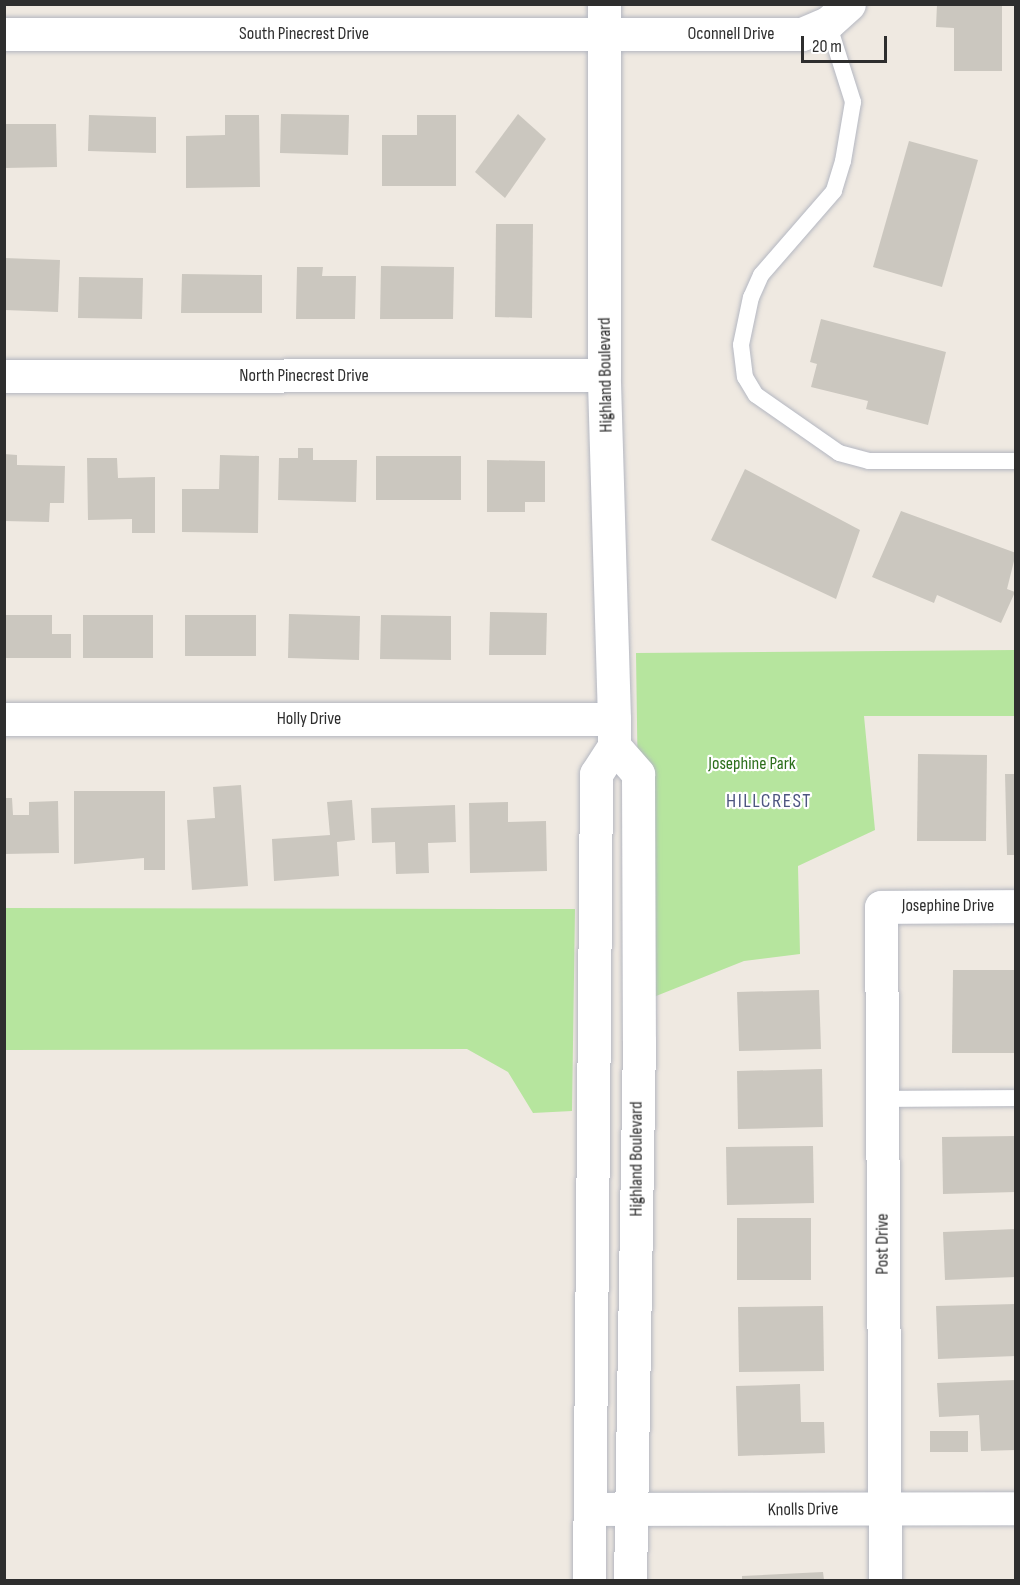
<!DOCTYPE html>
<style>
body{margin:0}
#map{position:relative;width:1020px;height:1585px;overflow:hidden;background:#efe9e1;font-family:"Sofia Sans Condensed",sans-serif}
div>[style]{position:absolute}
.green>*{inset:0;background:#b6e59e}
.building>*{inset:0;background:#cbc7bf}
.roads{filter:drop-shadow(0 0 2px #b4b7c1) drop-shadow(0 0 2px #b4b7c1)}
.lane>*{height:16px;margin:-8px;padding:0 8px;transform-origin:8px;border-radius:8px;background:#fff}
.street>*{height:33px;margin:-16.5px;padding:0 16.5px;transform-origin:16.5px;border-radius:16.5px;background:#fff}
.secondary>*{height:33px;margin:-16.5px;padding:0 16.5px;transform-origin:16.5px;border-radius:16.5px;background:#fff}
span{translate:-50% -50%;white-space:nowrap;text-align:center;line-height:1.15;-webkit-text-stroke:4.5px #fff;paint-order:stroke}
.street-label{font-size:18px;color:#2e2e2e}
.park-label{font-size:18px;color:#2c6e1b}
.neighbourhood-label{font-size:20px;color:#4d5680;letter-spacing:1.5px}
.frame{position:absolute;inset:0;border:6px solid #2e2e2e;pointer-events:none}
.scale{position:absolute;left:801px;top:36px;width:86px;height:27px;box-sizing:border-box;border:3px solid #2e2e2e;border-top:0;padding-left:8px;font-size:18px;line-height:21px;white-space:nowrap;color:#2e2e2e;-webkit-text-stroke:4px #fff;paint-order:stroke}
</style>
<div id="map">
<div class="green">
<div style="clip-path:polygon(1015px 650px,1015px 716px,864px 716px,875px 830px,798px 866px,800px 954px,744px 961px,641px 1002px,636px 653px)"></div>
<div style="clip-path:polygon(4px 908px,575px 909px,572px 1111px,533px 1113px,508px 1072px,467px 1049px,5px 1050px)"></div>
</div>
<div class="building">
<div style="clip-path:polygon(937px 4px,1002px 4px,1002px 71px,954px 71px,954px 28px,936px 27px)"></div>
<div style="clip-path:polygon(281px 114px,349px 115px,348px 155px,280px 153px)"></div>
<div style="clip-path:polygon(518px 114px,546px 139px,505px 198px,475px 172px)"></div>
<div style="clip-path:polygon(89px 115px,156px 117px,156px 153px,88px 151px)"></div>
<div style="clip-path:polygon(225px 115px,259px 115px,260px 187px,186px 188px,186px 136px,225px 135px)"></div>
<div style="clip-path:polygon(417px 115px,456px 115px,456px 186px,382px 186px,382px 135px,417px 135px)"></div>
<div style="clip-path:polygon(4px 124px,56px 124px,57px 167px,4px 168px)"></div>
<div style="clip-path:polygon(909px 141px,978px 160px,942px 287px,873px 267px)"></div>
<div style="clip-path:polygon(496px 224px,533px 224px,532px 318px,495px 317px)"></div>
<div style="clip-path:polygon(4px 258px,60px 260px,58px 312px,4px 310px)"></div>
<div style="clip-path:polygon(381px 266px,454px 267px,453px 319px,380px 319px)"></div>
<div style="clip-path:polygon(297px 267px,323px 267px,322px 276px,356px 276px,355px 319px,296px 319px)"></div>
<div style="clip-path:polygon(182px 274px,262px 275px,262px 313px,181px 313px)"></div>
<div style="clip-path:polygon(79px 277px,143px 278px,142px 319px,78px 318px)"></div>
<div style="clip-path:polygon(821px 319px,946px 352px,928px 425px,866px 409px,868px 401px,811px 387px,817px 364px,810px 362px)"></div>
<div style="clip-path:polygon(298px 448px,313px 448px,313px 460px,357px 460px,356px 502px,278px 500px,279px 458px,298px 458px)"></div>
<div style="clip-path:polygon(4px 454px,17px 455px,17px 465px,65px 466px,64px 503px,50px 503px,49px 522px,4px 521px)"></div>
<div style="clip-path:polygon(220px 455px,259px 456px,258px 533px,182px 532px,182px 489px,219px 489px)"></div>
<div style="clip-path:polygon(376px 456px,461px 456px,461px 500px,376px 500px)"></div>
<div style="clip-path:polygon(87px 458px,117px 458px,118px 478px,155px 477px,155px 533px,132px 533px,132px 519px,88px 520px)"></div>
<div style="clip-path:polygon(487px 460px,545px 461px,545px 502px,525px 502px,525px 512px,487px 512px)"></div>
<div style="clip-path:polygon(745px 469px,860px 530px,836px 599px,711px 540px)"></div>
<div style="clip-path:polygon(901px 511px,1016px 553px,1007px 589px,1015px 592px,1001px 623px,937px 595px,934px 603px,872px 577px)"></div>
<div style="clip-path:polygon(490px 612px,547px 613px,546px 655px,489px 655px)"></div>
<div style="clip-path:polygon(289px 614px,360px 616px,359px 660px,288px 658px)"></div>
<div style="clip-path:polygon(4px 615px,52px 615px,52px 634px,71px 634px,71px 658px,4px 658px)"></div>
<div style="clip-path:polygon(83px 615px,153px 615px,153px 658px,83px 658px)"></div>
<div style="clip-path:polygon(185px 615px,256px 615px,256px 656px,185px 656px)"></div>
<div style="clip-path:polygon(381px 615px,451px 616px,451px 660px,380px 659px)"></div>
<div style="clip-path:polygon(918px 754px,987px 755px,986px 841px,917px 841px)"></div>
<div style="clip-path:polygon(1005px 774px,1016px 774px,1016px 855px,1007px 855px)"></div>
<div style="clip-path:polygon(241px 785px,248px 886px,192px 890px,187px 820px,215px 818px,213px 787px)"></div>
<div style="clip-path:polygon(74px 791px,165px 791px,165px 870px,144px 870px,144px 858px,74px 864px)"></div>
<div style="clip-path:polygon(4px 798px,12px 798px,13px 815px,29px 815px,29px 802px,58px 801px,59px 853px,4px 854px)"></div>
<div style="clip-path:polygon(352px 800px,355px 840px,337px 842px,339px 876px,274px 881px,272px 839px,330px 835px,327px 802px)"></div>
<div style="clip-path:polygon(508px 802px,508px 822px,546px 821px,547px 871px,470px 873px,469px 803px)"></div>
<div style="clip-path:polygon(455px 805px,456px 842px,428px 843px,429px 873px,396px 874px,395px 842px,372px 843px,371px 808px)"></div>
<div style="clip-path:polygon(953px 970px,1016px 970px,1016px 1053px,952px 1053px)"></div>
<div style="clip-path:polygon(819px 990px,821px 1049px,739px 1051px,737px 992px)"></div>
<div style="clip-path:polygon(822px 1069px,823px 1127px,738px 1129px,737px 1071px)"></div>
<div style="clip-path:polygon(1016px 1136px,1016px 1192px,943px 1194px,942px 1137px)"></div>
<div style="clip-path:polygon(813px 1146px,814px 1203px,727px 1205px,726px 1147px)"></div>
<div style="clip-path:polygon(737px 1218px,811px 1218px,811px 1280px,737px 1280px)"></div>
<div style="clip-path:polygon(1016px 1229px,1016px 1277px,945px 1280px,943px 1232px)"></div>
<div style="clip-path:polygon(1016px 1304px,1016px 1356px,938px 1359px,936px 1306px)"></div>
<div style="clip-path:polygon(823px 1306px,824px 1371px,739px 1372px,738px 1307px)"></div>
<div style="clip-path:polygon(1016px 1380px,1016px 1450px,981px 1451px,979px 1415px,939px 1417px,937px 1383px)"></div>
<div style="clip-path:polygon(800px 1384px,801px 1422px,824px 1422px,825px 1453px,738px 1456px,736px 1386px)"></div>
<div style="clip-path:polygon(930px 1431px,968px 1431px,968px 1452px,930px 1452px)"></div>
<div style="clip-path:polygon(823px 1572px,824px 1580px,742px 1580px,742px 1576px)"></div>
</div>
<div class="roads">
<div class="lane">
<div style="left:828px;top:23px;width:83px;rotate:72.4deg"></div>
<div style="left:853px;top:102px;width:60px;rotate:99.6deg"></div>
<div style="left:843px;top:161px;width:31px;rotate:107deg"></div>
<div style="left:834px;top:191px;width:111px;rotate:131deg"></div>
<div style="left:761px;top:275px;width:24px;rotate:114deg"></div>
<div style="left:751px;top:297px;width:49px;rotate:101.8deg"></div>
<div style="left:741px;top:345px;width:32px;rotate:83deg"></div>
<div style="left:745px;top:377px;width:21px;rotate:59deg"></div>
<div style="left:756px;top:395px;width:101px;rotate:34.9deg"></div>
<div style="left:839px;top:453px;width:31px;rotate:15deg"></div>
<div style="left:869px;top:461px;width:147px"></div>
<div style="left:882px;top:1099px;width:134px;rotate:-0.4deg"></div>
</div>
<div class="street">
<div style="left:4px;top:34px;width:798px"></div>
<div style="left:802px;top:34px;width:28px;rotate:-23deg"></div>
<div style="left:828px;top:23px;width:28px;rotate:-42deg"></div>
<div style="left:4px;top:376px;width:600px;rotate:-0.1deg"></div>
<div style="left:4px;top:719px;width:610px"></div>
<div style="left:591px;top:1509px;width:425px;rotate:-0.1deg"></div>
<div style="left:885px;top:1580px;width:673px;rotate:-90.34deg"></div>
<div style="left:881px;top:907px;width:135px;rotate:-0.4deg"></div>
</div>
<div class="secondary">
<div style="left:614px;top:746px;width:37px;rotate:49deg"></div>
<div style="left:638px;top:774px;width:266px;rotate:89.8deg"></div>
<div style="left:639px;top:1040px;width:540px;rotate:90.95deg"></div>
<div style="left:589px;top:1580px;width:806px;rotate:-89.5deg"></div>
<div style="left:596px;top:774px;width:33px;rotate:-57deg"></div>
<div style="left:614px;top:746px;width:27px;rotate:-90deg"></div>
<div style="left:614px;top:719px;width:344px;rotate:-91.7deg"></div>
<div style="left:604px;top:375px;width:371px;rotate:-90deg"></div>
</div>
</div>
<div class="street-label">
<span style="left:304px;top:34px">South Pinecrest Drive</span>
<span style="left:731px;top:34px">Oconnell Drive</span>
<span style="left:606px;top:375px;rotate:-91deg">Highland Boulevard</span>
<span style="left:304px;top:376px">North Pinecrest Drive</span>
<span style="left:309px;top:719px">Holly Drive</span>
<span style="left:948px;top:906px">Josephine Drive</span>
<span style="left:637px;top:1159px;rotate:-90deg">Highland Boulevard</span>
<span style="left:883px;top:1244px;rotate:-90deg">Post Drive</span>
<span style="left:803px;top:1510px;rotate:-1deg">Knolls Drive</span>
</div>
<div class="park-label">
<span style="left:752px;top:764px">Josephine Park</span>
</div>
<div class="neighbourhood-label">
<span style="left:769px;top:801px">HILLCREST</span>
</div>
<div class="frame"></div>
<div class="scale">20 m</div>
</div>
